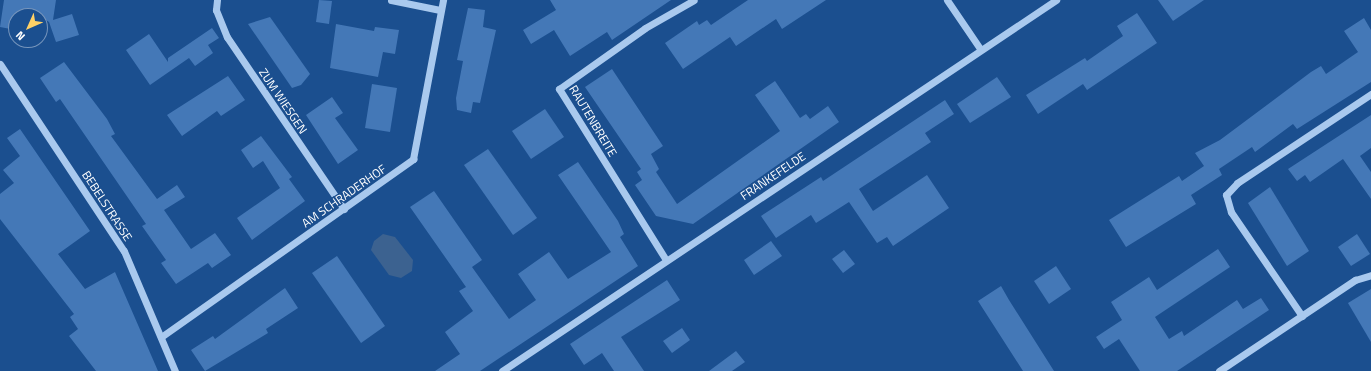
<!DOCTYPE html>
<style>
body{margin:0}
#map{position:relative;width:1371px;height:371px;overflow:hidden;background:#1b4f8f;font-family:"Titillium Web",sans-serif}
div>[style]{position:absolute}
.water>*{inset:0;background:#3c6290}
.building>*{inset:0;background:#4478b7}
.minor>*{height:7px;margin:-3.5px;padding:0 3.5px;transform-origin:3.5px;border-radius:3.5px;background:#a9c9ee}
span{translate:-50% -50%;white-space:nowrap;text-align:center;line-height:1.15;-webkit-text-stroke:3px #1b4f8f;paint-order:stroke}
.street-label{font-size:12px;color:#fff}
.north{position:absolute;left:8px;top:8px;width:40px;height:40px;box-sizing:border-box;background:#1b4f8f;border:1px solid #7695bc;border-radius:50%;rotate:225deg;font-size:11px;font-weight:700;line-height:16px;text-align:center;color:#fff}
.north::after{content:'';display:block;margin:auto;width:14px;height:18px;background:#ffd166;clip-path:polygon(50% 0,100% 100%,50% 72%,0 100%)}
</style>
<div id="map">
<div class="water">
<div style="clip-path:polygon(383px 234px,395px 237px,413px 260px,412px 271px,401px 278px,389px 275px,371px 250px,374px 241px)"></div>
</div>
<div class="building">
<div style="clip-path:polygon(4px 0,56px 0,53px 20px,72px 14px,79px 35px,56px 42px,49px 22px,40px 16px,16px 16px,16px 30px,0 27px)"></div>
<div style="clip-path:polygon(319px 0,332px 1px,329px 24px,316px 22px)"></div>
<div style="clip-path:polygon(550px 0,671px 0,612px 40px,607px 32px,570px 56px,554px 30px,531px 44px,523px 30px,556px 10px)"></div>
<div style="clip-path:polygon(748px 0,826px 0,782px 29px,776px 19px,736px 46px,730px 37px,683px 69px,665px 43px,697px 21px,699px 25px,707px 20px,711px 25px)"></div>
<div style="clip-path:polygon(1158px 0,1204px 0,1173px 21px)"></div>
<div style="clip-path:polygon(468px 8px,485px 10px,483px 27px,496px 30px,480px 103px,473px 102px,471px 113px,457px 110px,456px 98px,463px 61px,457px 60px)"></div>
<div style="clip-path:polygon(1137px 13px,1157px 43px,1087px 90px,1083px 84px,1038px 114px,1026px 95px,1085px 58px,1087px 61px,1123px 36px,1117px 26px)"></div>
<div style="clip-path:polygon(270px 17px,310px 74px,301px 85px,292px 88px,248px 24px)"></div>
<div style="clip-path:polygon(1364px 18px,1371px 30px,1371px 82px,1297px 129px,1293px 124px,1255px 152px,1252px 147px,1219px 169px,1222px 175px,1191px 195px,1196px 204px,1126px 247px,1109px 220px,1179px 176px,1182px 181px,1204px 166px,1195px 153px,1220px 140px,1311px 72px,1321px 66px,1326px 74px,1358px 52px,1344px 31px)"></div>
<div style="clip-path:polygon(336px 24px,374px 31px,375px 27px,399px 30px,395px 54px,383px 52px,378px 77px,330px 68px)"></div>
<div style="clip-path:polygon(212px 28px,219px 38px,208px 45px,213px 53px,195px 66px,189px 58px,150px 85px,126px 50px,149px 34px,168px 62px,168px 58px)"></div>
<div style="clip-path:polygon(64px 62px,107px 119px,115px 134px,111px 136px,157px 199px,177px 185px,185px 197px,164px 210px,191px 249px,215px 233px,231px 255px,212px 268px,208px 263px,176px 284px,161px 263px,166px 260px,142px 226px,146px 224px,60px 99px,56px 102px,40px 78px)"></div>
<div style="clip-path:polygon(612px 69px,663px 146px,651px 154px,659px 169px,656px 172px,677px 204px,780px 131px,755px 95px,775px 81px,800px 118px,806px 114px,810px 119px,828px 106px,839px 122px,693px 224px,656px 216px,635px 185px,642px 180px,637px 172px,641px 169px,585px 87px)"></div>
<div style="clip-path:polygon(228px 76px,245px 100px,221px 116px,217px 111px,182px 136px,167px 115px)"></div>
<div style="clip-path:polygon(997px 77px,1011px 97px,970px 123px,957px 104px)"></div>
<div style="clip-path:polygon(372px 84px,397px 88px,390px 132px,365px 128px)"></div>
<div style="clip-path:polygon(332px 97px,343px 113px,335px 118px,358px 150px,338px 164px,306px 115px)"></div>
<div style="clip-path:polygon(945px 100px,954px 114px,925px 133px,931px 142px,859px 189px,873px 211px,927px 175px,949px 208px,893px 246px,887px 237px,877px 243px,849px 202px,816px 223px,811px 215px,776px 238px,761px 216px,821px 177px,823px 181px)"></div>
<div style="clip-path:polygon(545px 109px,564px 137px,531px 159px,512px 131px)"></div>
<div style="clip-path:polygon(1371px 115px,1371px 148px,1360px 156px,1371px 172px,1371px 199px,1343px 159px,1310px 182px,1305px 175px,1297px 181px,1288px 169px)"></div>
<div style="clip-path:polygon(20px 129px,90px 231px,58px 254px,85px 289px,115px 272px,158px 371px,96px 371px,69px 336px,78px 329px,70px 317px,74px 314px,0 219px,0 194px,14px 183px,3px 170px,20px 156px,7px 138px)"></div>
<div style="clip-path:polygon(261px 136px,292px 177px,289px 179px,305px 201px,252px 240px,237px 218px,280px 188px,263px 161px,253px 168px,241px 150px)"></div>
<div style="clip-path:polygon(488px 149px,537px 218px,513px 235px,464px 165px)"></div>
<div style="clip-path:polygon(578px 162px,618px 221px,624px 234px,620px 237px,638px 266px,480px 371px,435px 371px,460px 354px,445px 332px,473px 311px,459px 291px,466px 287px,410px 207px,434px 191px,482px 260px,472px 267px,509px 319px,536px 300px,518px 274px,549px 252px,568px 279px,611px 252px,558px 175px)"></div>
<div style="clip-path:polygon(1270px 187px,1309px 251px,1287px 266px,1248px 203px)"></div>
<div style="clip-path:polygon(1357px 234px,1370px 254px,1351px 266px,1338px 247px)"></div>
<div style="clip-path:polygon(771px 241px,782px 256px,754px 275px,744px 260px)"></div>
<div style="clip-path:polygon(1218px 249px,1230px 267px,1155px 317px,1169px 339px,1182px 331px,1184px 336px,1237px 300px,1243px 309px,1261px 298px,1269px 310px,1177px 371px,1140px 371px,1119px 339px,1104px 349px,1096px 337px,1122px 320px,1111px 302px,1149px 277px,1157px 290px)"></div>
<div style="clip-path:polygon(844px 250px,855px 264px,843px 273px,832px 259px)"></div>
<div style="clip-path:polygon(337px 256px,385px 326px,361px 343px,312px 273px)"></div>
<div style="clip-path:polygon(1056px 266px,1071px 289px,1049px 304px,1034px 281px)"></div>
<div style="clip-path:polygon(667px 280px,680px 300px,621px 337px,644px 371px,614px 371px,602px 353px,584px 365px,570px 344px)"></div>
<div style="clip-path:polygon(1001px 286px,1009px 300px,1054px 371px,1023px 371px,978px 301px)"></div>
<div style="clip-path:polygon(285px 288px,298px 308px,266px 329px,268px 333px,205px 371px,191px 350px,213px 336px,215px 339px)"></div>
<div style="clip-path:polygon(1371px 289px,1371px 342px,1348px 303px)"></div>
<div style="clip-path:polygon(682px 328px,690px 340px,672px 353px,663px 341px)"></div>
<div style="clip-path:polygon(736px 351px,745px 362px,732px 371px,709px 371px)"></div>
</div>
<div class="minor">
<div style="left:217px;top:0;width:10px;rotate:96deg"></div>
<div style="left:216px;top:10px;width:29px;rotate:68deg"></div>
<div style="left:227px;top:37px;width:208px;rotate:55.8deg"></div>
<div style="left:391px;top:0;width:50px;rotate:11.5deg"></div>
<div style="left:947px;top:0;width:60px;rotate:55.8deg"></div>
<div style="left:0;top:64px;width:224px;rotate:56.5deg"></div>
<div style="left:124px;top:251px;width:130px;rotate:67deg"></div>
<div style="left:666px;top:260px;width:202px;rotate:-122deg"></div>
<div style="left:559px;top:89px;width:105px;rotate:-35.3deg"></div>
<div style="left:645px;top:28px;width:56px;rotate:-29.7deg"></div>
<div style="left:1302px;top:316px;width:126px;rotate:-124.3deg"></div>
<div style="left:1231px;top:212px;width:18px;rotate:-106deg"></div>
<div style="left:1226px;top:195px;width:16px;rotate:-47deg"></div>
<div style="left:1237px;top:183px;width:161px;rotate:-33.6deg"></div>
<div style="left:161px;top:337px;width:309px;rotate:-35.2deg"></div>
<div style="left:413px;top:159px;width:162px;rotate:-79.3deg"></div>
<div style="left:502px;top:371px;width:667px;rotate:-33.81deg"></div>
<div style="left:1219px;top:371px;width:164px;rotate:-33.8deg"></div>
<div style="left:1355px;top:280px;width:17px;rotate:-17deg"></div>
</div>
<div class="street-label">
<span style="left:283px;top:101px;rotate:56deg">ZUM WIESGEN</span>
<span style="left:593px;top:121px;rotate:59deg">RAUTENBREITE</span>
<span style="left:773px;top:176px;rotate:-34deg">FRANKEFELDE</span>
<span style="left:344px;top:196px;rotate:-35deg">AM SCHRADERHOF</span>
<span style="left:107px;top:206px;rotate:57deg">BEBELSTRASSE</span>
</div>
<div class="north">N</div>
</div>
